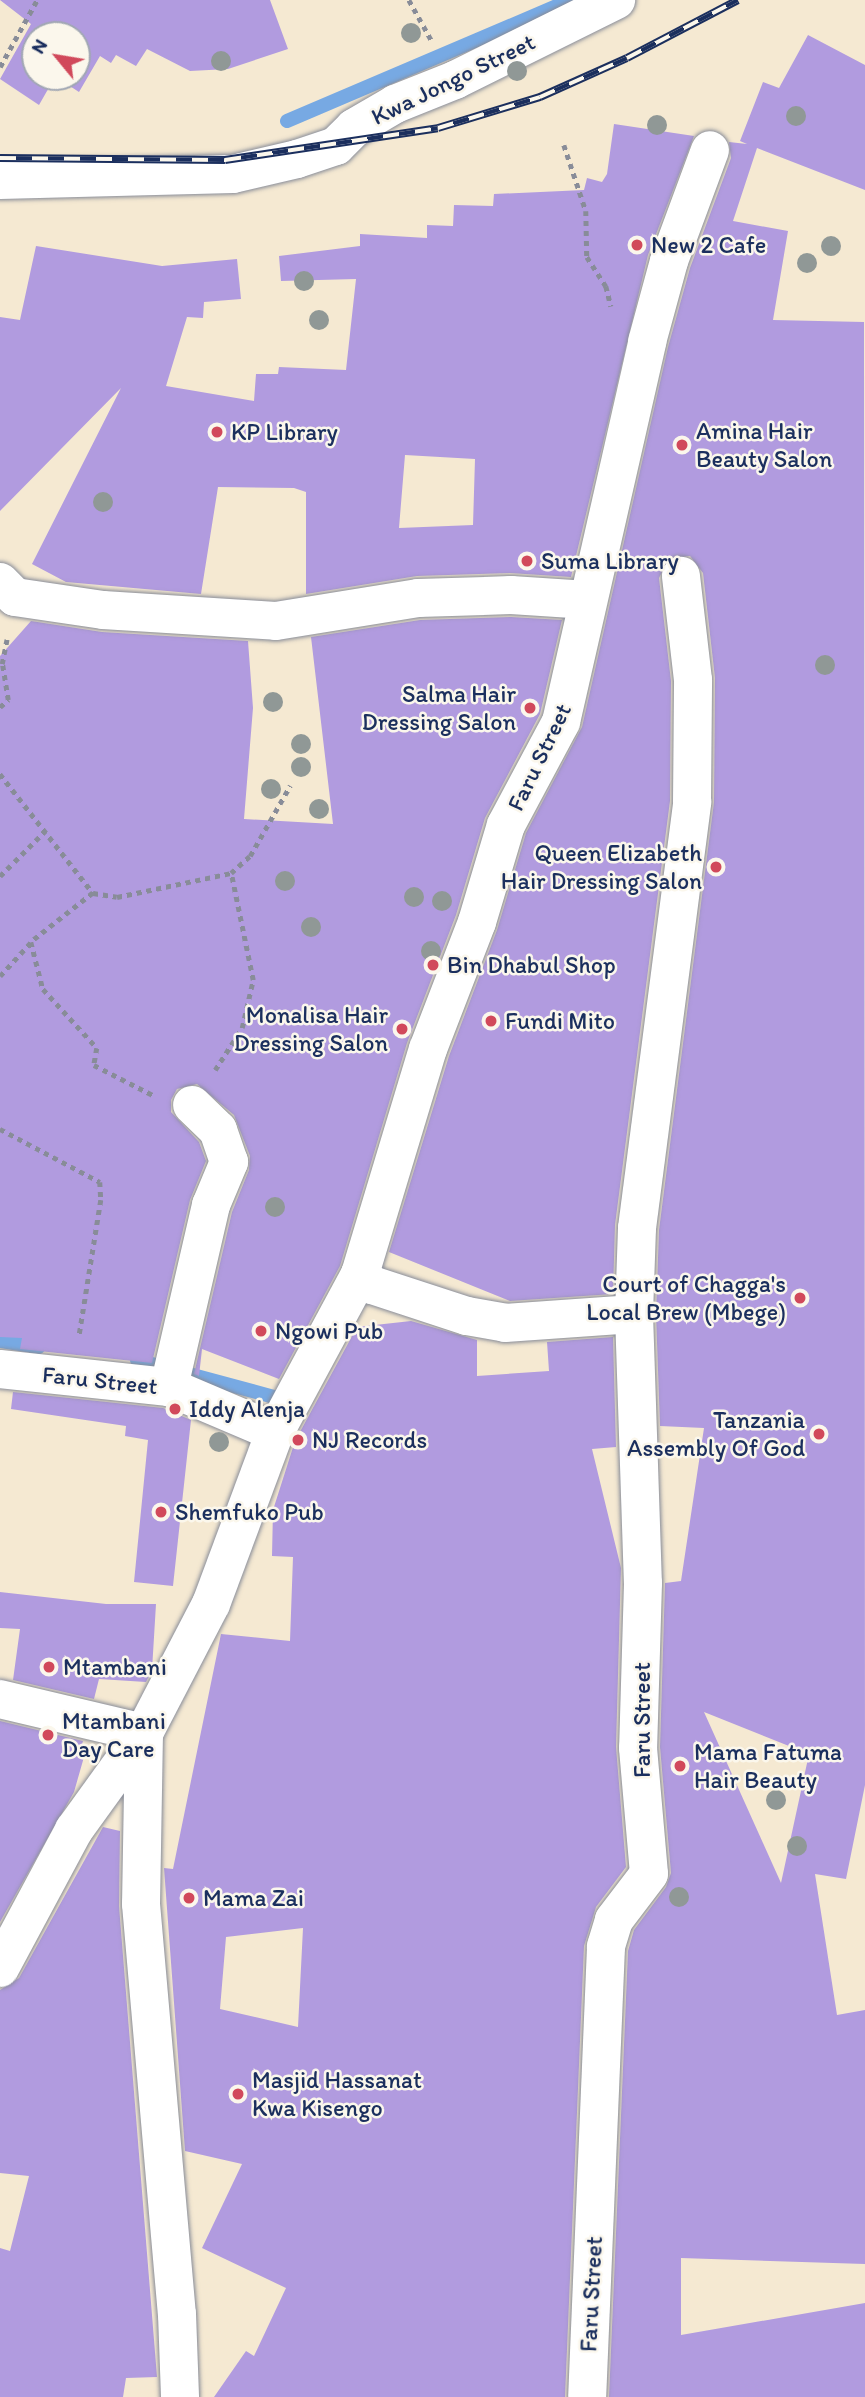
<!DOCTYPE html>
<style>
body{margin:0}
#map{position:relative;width:865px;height:2397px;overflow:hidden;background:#f5e9d2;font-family:Itim,sans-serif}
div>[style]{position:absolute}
.stream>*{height:14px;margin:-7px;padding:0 7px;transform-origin:7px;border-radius:7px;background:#77a9e3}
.building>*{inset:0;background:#b19bdf}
.path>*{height:4.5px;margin-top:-2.25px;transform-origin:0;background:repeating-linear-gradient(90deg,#888c98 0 5px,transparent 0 10px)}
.roads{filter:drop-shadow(0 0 2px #888c98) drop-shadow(0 0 2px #888c98)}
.minor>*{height:38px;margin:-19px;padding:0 19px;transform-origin:19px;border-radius:19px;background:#fff}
.rail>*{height:8px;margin-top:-4px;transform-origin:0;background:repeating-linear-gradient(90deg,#fbf7ec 0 16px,#1b2f5e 0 32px);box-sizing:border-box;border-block:2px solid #1b2f5e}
.trees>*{width:20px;height:20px;margin:-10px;border-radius:50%;background:#909896}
.dots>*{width:19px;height:19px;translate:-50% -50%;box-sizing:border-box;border:4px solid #fbf7ec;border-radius:50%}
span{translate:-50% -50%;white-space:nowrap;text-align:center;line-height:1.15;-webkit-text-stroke:5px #fbf7ec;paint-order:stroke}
.street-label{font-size:24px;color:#1b2f5e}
.poi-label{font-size:24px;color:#1b2f5e}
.left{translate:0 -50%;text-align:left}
.right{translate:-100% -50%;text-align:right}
.north{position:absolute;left:21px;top:21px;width:70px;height:70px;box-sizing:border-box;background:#fbf7ec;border:2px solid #a1a7b3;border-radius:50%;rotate:300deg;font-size:19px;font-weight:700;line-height:28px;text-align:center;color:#1b2f5e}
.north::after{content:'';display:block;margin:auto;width:24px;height:32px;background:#d1495b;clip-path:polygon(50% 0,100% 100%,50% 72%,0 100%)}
</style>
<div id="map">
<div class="stream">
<div style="left:287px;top:121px;width:308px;rotate:-23.1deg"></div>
<div style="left:0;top:1341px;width:39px;rotate:9deg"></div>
<div style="left:137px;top:1360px;width:157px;rotate:15.1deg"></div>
</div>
<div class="building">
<div style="clip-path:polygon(0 0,270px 0,288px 49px,228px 69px,190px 71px,147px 49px,136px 66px,116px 55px,111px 63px,100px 56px,79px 92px,56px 77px,77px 77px,77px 35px,35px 35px,35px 77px,55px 77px,39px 105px,0 79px,31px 24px)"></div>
<div style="clip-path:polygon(evenodd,808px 35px,865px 65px,865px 190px,757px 148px,733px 221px,788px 231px,773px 320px,864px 322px,865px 1785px,846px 1879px,815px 1874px,837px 2015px,865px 2010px,865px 2264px,681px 2258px,681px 2335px,865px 2303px,865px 2397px,609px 2397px,628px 1951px,634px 1930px,666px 1887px,671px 1873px,660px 1747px,665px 1583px,681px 1581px,704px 1428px,660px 1426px,656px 1314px,659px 1230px,714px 802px,715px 678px,703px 573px,690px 556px,669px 558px,659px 578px,671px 681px,670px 801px,615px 1225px,613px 1294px,510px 1301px,389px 1252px,449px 1056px,497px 930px,526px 833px,582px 727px,668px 347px,690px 268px,731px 158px,729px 142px,747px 144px,740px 141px,763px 82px,779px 88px,808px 35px,704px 1712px,809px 1754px,781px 1883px,704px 1712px)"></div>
<div style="clip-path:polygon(evenodd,614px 124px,694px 136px,648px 255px,571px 577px,510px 573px,417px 576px,306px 594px,306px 492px,294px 488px,218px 487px,201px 594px,66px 582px,32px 564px,121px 388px,0 511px,0 317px,20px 320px,36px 246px,162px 266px,237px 259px,241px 299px,204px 302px,203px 318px,187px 317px,166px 386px,254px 401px,256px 374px,278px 374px,279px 367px,346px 370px,356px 279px,281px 281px,279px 256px,360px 246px,360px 234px,427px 238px,427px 225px,453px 226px,454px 205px,493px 206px,494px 194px,584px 190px,587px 178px,602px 182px,607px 174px,614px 124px,405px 455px,475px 459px,473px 525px,399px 528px,405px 455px)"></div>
<div style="clip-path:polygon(511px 617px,562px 620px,540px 714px,485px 818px,456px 915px,407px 1043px,340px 1266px,279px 1379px,202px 1349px,199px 1376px,194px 1374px,232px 1212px,249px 1170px,250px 1156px,234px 1115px,197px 1084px,177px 1089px,171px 1100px,171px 1112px,199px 1142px,206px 1161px,190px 1200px,152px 1363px,20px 1349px,22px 1338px,0 1337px,0 656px,31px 621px,102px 632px,248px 641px,253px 708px,244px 819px,333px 824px,311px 637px,420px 620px)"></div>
<div style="clip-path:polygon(evenodd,411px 1321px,477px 1340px,477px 1376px,549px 1371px,547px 1342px,613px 1337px,616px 1447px,592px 1449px,621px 1568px,616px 1747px,626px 1867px,596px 1907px,584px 1946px,565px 2397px,214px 2397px,246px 2351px,254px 2356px,286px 2288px,202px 2248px,242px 2164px,185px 2151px,164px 1868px,173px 1869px,221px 1634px,290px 1641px,293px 1557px,272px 1556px,273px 1510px,295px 1441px,357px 1327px,411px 1321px,303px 1928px,298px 2027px,220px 2009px,226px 1937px,303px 1928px)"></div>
<div style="clip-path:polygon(13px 1392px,163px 1408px,191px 1420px,173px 1586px,134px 1582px,148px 1440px,125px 1436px,126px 1426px,11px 1409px)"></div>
<div style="clip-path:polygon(0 1592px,106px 1604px,156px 1604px,152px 1670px,146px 1682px,99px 1679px,94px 1699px,13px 1680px,20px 1629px,0 1628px)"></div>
<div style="clip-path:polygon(0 1721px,83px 1741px,79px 1755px,84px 1757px,74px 1792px,0 1922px)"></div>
<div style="clip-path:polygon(103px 1827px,120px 1831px,119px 1906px,157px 2377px,126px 2378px,123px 2397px,0 2397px,0 2248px,10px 2251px,29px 2176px,0 2173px,0 1990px,19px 1978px)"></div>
</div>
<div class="path">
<div style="left:409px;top:0;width:49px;rotate:60.8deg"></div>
<div style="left:0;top:67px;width:77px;rotate:-61.1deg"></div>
<div style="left:564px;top:145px;width:70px;rotate:71.6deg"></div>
<div style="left:586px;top:211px;width:46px;rotate:88.8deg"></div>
<div style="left:587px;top:257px;width:35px;rotate:57deg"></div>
<div style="left:606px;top:286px;width:21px;rotate:76deg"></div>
<div style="left:0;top:707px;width:11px;rotate:-41deg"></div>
<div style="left:8px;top:700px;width:36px;rotate:-99deg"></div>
<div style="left:2px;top:664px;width:25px;rotate:-79deg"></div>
<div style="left:0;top:774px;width:151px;rotate:52deg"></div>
<div style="left:93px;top:893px;width:24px;rotate:9deg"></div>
<div style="left:117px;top:897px;width:116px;rotate:-11.9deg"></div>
<div style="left:231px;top:873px;width:25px;rotate:-42deg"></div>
<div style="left:250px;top:856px;width:81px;rotate:-60.3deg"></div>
<div style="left:0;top:876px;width:64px;rotate:-45deg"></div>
<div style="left:93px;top:893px;width:79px;rotate:141.7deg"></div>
<div style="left:31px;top:942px;width:49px;rotate:75.7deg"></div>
<div style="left:43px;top:989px;width:80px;rotate:47.5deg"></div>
<div style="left:97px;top:1048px;width:17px;rotate:100deg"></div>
<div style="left:94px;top:1065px;width:66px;rotate:27deg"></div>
<div style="left:0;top:976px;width:46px;rotate:-47.6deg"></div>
<div style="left:215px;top:1070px;width:50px;rotate:-57.3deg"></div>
<div style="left:242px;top:1028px;width:49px;rotate:-77.1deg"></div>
<div style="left:253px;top:980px;width:109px;rotate:-101.6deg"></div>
<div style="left:0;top:1129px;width:113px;rotate:27.9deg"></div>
<div style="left:100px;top:1182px;width:18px;rotate:87deg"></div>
<div style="left:101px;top:1200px;width:139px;rotate:99.1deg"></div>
</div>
<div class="roads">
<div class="minor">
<div style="left:0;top:180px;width:233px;rotate:-1.5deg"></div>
<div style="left:233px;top:174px;width:66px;rotate:-13.2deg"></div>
<div style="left:297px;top:159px;width:41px;rotate:-18.4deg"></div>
<div style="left:336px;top:146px;width:25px;rotate:-45deg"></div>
<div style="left:354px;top:128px;width:48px;rotate:-30.3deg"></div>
<div style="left:395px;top:104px;width:65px;rotate:-21.8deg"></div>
<div style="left:455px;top:80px;width:180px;rotate:-26.4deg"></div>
<div style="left:0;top:582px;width:21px;rotate:45deg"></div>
<div style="left:15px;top:597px;width:89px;rotate:8.4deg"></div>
<div style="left:103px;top:610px;width:173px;rotate:3.6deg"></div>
<div style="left:276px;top:621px;width:144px;rotate:-9.2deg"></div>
<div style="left:418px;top:598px;width:93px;rotate:-1.8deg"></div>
<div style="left:511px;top:595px;width:77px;rotate:3.7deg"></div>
<div style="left:360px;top:1274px;width:16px;rotate:43deg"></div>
<div style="left:372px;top:1285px;width:100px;rotate:18.1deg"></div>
<div style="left:467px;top:1316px;width:39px;rotate:10deg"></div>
<div style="left:505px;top:1323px;width:129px;rotate:-4deg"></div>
<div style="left:634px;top:1314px;width:269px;rotate:88.1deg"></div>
<div style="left:643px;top:1583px;width:165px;rotate:91.7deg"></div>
<div style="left:638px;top:1748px;width:126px;rotate:85deg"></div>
<div style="left:649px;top:1874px;width:58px;rotate:127.3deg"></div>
<div style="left:614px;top:1920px;width:28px;rotate:107deg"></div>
<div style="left:606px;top:1947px;width:450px;rotate:92.4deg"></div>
<div style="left:634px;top:1314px;width:86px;rotate:-88deg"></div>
<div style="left:637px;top:1228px;width:430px;rotate:-82.6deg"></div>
<div style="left:692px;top:802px;width:122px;rotate:-89.5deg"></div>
<div style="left:693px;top:680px;width:105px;rotate:-96.6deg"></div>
<div style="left:0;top:1369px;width:170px;rotate:6.1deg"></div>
<div style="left:169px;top:1387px;width:115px;rotate:23deg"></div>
<div style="left:169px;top:1387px;width:187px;rotate:-77deg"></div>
<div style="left:211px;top:1205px;width:47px;rotate:-67.3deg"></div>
<div style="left:229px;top:1162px;width:34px;rotate:-109deg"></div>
<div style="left:218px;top:1130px;width:36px;rotate:-136deg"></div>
<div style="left:0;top:1699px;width:148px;rotate:13.3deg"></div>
<div style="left:144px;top:1733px;width:171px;rotate:91deg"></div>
<div style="left:141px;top:1904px;width:412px;rotate:85deg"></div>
<div style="left:177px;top:2314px;width:83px;rotate:87.9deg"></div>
<div style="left:0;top:1968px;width:157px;rotate:-61.8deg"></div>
<div style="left:74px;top:1830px;width:120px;rotate:-54.2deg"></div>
<div style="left:144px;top:1733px;width:145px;rotate:-62.6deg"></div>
<div style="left:211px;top:1604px;width:184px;rotate:-69.6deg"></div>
<div style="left:275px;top:1432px;width:179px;rotate:-61.7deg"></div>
<div style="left:360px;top:1274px;width:235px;rotate:-73.2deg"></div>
<div style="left:428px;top:1049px;width:136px;rotate:-68.9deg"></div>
<div style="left:477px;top:922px;width:101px;rotate:-73.4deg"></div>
<div style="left:506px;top:825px;width:117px;rotate:-61.9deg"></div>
<div style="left:561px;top:722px;width:390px;rotate:-77.2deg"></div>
<div style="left:647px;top:342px;width:84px;rotate:-74.8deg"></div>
<div style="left:669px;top:261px;width:118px;rotate:-69.7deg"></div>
</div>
</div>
<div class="rail">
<div style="left:0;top:158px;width:225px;rotate:0.5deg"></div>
<div style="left:225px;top:160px;width:215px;rotate:-8.5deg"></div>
<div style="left:438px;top:128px;width:107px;rotate:-16.9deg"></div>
<div style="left:540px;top:97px;width:95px;rotate:-24.1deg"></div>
<div style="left:627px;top:58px;width:125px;rotate:-27.6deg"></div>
</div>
<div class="trees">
<div style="left:411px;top:33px"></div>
<div style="left:221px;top:61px"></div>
<div style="left:517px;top:71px"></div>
<div style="left:796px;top:116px"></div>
<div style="left:657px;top:125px"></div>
<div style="left:831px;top:246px"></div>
<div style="left:807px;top:263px"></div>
<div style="left:304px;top:281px"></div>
<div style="left:319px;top:320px"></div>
<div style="left:103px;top:502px"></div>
<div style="left:825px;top:665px"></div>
<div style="left:273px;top:702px"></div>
<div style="left:301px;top:744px"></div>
<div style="left:301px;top:767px"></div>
<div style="left:271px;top:789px"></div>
<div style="left:319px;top:809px"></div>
<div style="left:285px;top:881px"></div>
<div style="left:414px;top:897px"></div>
<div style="left:442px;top:901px"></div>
<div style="left:311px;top:927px"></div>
<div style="left:431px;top:951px"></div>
<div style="left:275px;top:1207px"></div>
<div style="left:219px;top:1442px"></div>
<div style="left:776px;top:1800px"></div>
<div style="left:797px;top:1846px"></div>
<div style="left:679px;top:1897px"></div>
</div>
<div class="dots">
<div style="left:637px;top:245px;background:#d1495b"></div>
<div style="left:217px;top:432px;background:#d1495b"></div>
<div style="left:682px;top:445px;background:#d1495b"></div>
<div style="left:527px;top:561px;background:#d1495b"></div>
<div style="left:530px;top:708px;background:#d1495b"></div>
<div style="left:716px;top:867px;background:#d1495b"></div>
<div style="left:433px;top:965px;background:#d1495b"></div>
<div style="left:491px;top:1021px;background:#d1495b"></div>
<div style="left:402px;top:1029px;background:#d1495b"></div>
<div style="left:800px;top:1298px;background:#d1495b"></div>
<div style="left:261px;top:1331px;background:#d1495b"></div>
<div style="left:175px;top:1409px;background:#d1495b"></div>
<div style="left:819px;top:1434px;background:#d1495b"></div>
<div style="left:298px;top:1440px;background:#d1495b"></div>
<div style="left:161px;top:1512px;background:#d1495b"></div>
<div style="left:49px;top:1667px;background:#d1495b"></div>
<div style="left:48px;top:1735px;background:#d1495b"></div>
<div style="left:680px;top:1766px;background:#d1495b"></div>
<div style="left:189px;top:1898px;background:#d1495b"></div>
<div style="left:238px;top:2094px;background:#d1495b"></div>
</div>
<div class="street-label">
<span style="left:453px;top:79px;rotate:-26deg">Kwa Jongo Street</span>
<span style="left:539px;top:757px;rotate:-64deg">Faru Street</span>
<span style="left:100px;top:1380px;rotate:6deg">Faru Street</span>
<span style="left:642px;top:1720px;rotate:-90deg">Faru Street</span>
<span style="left:591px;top:2294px;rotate:-87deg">Faru Street</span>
</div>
<div class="poi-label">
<span class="left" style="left:651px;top:245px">New 2 Cafe</span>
<span class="left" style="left:696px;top:445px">Amina Hair<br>Beauty Salon</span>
<span class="left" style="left:231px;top:432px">KP Library</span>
<span class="left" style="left:541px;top:561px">Suma Library</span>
<span class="right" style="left:516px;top:708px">Salma Hair<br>Dressing Salon</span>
<span class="right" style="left:702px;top:867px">Queen Elizabeth<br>Hair Dressing Salon</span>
<span class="left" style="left:447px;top:965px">Bin Dhabul Shop</span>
<span class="right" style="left:388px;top:1029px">Monalisa Hair<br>Dressing Salon</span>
<span class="left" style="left:505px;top:1021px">Fundi Mito</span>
<span class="right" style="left:786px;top:1298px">Court of Chagga's<br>Local Brew (Mbege)</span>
<span class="left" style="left:275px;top:1331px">Ngowi Pub</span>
<span class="left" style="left:189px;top:1409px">Iddy Alenja</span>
<span class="right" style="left:805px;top:1434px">Tanzania<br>Assembly Of God</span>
<span class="left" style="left:312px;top:1440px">NJ Records</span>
<span class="left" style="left:175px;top:1512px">Shemfuko Pub</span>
<span class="left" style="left:63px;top:1667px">Mtambani</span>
<span class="left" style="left:62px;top:1735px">Mtambani<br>Day Care</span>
<span class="left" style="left:694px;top:1766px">Mama Fatuma<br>Hair Beauty</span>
<span class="left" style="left:203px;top:1898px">Mama Zai</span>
<span class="left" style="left:252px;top:2094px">Masjid Hassanat<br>Kwa Kisengo</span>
</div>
<div class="north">N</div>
</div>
